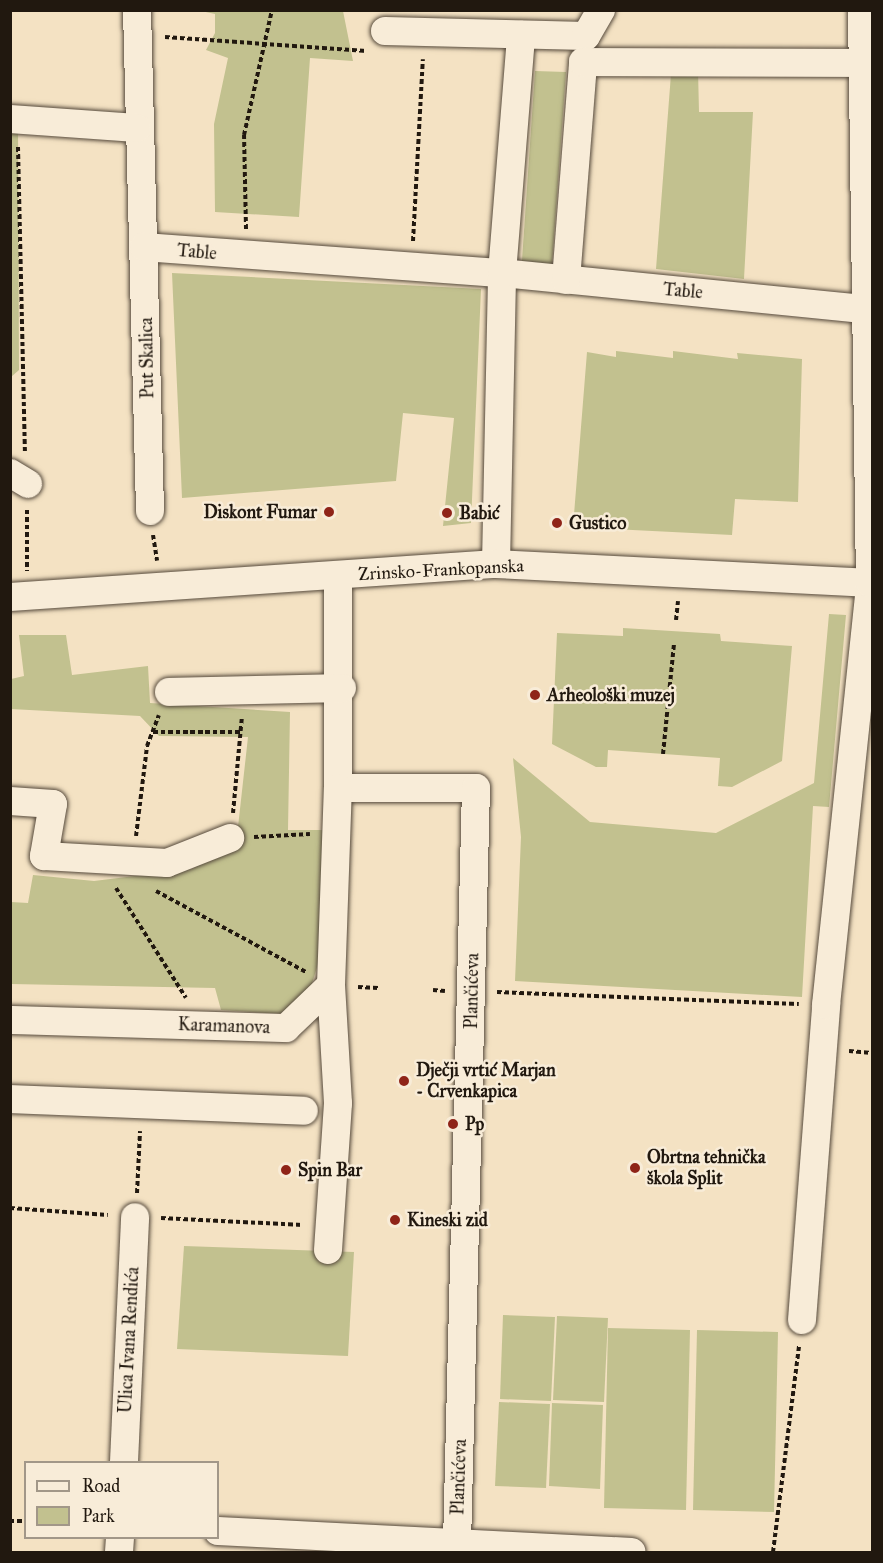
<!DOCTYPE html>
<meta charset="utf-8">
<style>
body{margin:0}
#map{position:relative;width:883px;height:1563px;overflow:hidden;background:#f4e2c3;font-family:"IM FELL Great Primer",serif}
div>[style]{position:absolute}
.green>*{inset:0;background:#c2c18f}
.path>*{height:4px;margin-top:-2px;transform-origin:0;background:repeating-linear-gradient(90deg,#21180f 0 4.5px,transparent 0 7.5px)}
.roads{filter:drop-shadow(0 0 2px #564a3c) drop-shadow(0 0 2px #564a3c)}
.minor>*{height:28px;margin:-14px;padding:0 14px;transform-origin:14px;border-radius:14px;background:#f8ecd8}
.dots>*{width:16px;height:16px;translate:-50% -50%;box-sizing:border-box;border:3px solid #f8ecd8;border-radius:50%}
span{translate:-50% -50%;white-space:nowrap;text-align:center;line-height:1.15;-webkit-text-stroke:5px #f8ecd8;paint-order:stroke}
.street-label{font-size:18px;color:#21180f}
.poi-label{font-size:18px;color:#21180f;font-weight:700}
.right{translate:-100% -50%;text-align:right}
.left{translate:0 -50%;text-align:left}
.frame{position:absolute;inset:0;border:12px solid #21180f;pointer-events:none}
.legend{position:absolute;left:24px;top:1461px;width:195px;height:78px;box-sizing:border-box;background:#f8ecd8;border:2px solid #a29788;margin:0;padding:8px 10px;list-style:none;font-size:18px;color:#21180f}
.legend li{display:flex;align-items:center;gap:12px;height:30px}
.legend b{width:30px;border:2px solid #a29788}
</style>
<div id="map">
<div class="green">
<div style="clip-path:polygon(201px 11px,343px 11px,353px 61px,310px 58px,299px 217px,215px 212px,214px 124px,228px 58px,206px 50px,215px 33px,215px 14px)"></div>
<div style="clip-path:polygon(698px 70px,699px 112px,753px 112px,744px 279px,656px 269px,671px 74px)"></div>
<div style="clip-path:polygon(535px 71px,566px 72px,551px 278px,521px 275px)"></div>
<div style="clip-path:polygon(18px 119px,19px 370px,11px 377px,10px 121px)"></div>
<div style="clip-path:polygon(172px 273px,481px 289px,471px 523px,443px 526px,454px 418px,403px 413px,396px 481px,182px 498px)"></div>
<div style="clip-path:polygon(616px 351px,673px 358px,673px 351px,738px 359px,737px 353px,802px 359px,798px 502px,735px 499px,732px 535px,573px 527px,587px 352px,616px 357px)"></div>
<div style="clip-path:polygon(829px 614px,846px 615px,829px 807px,813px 806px,802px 997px,515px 981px,521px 837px,513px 758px,590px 822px,716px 833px,814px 783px)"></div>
<div style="clip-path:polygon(623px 628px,720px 634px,721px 641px,792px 646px,782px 761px,732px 787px,718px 786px,720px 758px,608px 750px,607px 767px,596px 767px,552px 744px,557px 633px,623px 636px)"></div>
<div style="clip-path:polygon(19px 635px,66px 635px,72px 675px,148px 666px,150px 703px,290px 712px,288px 830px,324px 830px,322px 951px,310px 990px,281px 1014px,221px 1010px,215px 988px,11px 984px,11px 902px,28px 903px,33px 875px,94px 881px,192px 869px,237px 836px,248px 737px,159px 736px,140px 716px,11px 709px,11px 679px,24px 676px)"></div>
<div style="clip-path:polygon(184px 1246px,354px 1252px,348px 1356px,177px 1349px)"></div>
<div style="clip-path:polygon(503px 1315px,555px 1317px,551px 1401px,500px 1399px)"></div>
<div style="clip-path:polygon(557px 1316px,608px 1318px,604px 1402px,553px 1400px)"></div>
<div style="clip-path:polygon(608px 1328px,690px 1330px,686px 1510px,604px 1508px)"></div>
<div style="clip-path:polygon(697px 1330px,778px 1332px,774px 1512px,693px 1510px)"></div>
<div style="clip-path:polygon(499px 1402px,550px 1404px,546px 1488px,495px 1486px)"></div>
<div style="clip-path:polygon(552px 1403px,603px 1405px,600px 1489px,549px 1486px)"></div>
</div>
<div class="path">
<div style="left:165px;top:37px;width:202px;rotate:4deg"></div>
<div style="left:18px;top:147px;width:304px;rotate:88.7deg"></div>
<div style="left:246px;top:229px;width:94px;rotate:-91.2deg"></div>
<div style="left:244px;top:135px;width:128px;rotate:-77.4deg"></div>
<div style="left:413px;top:241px;width:182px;rotate:-86.9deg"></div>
<div style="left:27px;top:510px;width:61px;rotate:90deg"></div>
<div style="left:153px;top:535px;width:26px;rotate:81deg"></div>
<div style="left:676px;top:620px;width:19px;rotate:-84deg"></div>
<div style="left:153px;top:732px;width:88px"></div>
<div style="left:663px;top:754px;width:112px;rotate:-84.3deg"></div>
<div style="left:233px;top:813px;width:97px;rotate:-84.7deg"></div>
<div style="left:136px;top:836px;width:91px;rotate:-83deg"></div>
<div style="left:147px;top:746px;width:33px;rotate:-69deg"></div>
<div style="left:254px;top:837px;width:56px;rotate:-3.1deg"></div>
<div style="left:116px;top:888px;width:130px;rotate:57.5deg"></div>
<div style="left:156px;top:891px;width:170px;rotate:28.4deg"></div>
<div style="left:358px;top:987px;width:20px;rotate:3deg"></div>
<div style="left:433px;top:990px;width:12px;rotate:5deg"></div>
<div style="left:497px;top:992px;width:302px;rotate:2.3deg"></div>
<div style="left:849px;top:1051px;width:23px;rotate:5deg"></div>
<div style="left:137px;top:1193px;width:62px;rotate:-87.2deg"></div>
<div style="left:10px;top:1208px;width:98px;rotate:4.1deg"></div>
<div style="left:161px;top:1218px;width:142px;rotate:2.8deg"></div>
<div style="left:10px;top:1521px;width:16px"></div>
<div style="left:773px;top:1552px;width:209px;rotate:-82.8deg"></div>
</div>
<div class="roads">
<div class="minor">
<div style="left:137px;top:10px;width:501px;rotate:88.51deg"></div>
<div style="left:385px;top:31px;width:201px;rotate:1.4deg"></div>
<div style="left:586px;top:36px;width:30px;rotate:-60deg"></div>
<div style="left:10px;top:119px;width:127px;rotate:4.1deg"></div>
<div style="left:144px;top:247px;width:359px;rotate:4.2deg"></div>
<div style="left:502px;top:273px;width:364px;rotate:5.7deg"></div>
<div style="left:566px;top:280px;width:219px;rotate:-85.5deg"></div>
<div style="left:583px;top:62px;width:279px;rotate:0.2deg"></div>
<div style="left:10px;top:473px;width:21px;rotate:31deg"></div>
<div style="left:496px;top:564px;width:291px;rotate:-88.8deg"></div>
<div style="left:502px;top:273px;width:239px;rotate:-85.4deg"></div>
<div style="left:338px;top:575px;width:213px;rotate:90deg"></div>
<div style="left:338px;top:788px;width:138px"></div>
<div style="left:476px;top:788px;width:756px;rotate:91.44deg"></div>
<div style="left:10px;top:597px;width:487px;rotate:-3.9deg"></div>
<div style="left:496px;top:564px;width:376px;rotate:2.9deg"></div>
<div style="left:169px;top:692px;width:173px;rotate:-1.3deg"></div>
<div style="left:10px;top:801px;width:43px;rotate:4deg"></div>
<div style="left:53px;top:804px;width:53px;rotate:99.8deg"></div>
<div style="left:44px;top:856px;width:123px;rotate:3.3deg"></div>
<div style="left:167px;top:863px;width:68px;rotate:-21.6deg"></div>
<div style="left:10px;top:1020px;width:276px;rotate:1.7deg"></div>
<div style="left:286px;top:1028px;width:62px;rotate:-43.7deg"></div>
<div style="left:331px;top:985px;width:197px;rotate:-88deg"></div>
<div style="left:10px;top:1099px;width:294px;rotate:2.3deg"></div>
<div style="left:328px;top:1250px;width:147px;rotate:-86.1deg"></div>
<div style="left:338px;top:1103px;width:118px;rotate:-93.4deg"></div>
<div style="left:802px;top:1320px;width:316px;rotate:-85.6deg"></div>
<div style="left:826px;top:1005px;width:424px;rotate:-84deg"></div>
<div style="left:870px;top:583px;width:573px;rotate:-90.8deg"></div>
<div style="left:124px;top:1462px;width:245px;rotate:-87.4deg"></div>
<div style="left:218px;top:1531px;width:414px;rotate:2.9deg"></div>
<div style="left:119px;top:1552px;width:14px;rotate:-86deg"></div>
</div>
</div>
<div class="dots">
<div style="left:329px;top:512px;background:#8f2418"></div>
<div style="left:447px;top:513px;background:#8f2418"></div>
<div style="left:557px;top:523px;background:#8f2418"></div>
<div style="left:535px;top:695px;background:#8f2418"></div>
<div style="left:404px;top:1081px;background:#8f2418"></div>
<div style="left:453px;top:1124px;background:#8f2418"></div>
<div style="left:635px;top:1168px;background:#8f2418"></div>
<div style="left:286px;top:1170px;background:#8f2418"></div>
<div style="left:395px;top:1220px;background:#8f2418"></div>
</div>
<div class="street-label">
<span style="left:197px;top:252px;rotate:5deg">Table</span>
<span style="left:683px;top:291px;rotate:5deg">Table</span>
<span style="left:147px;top:358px;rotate:-91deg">Put Skalica</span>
<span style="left:441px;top:570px;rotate:-3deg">Zrinsko-Frankopanska</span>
<span style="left:472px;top:991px;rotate:-89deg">Plančićeva</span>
<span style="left:224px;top:1026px;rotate:2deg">Karamanova</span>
<span style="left:129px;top:1340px;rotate:-87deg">Ulica Ivana Rendića</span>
<span style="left:459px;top:1477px;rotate:-88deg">Plančićeva</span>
</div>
<div class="poi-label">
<span class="right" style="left:317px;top:512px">Diskont Fumar</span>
<span class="left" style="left:459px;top:513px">Babić</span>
<span class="left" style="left:569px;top:523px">Gustico</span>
<span class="left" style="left:547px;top:695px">Arheološki muzej</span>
<span class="left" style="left:416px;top:1081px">Dječji vrtić Marjan<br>- Crvenkapica</span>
<span class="left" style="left:465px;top:1124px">Pp</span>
<span class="left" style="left:647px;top:1168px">Obrtna tehnička<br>škola Split</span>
<span class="left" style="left:298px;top:1170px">Spin Bar</span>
<span class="left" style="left:407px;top:1220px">Kineski zid</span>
</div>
<div class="frame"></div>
<ul class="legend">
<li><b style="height:8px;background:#f8ecd8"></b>Road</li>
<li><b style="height:16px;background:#c2c18f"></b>Park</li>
</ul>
</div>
